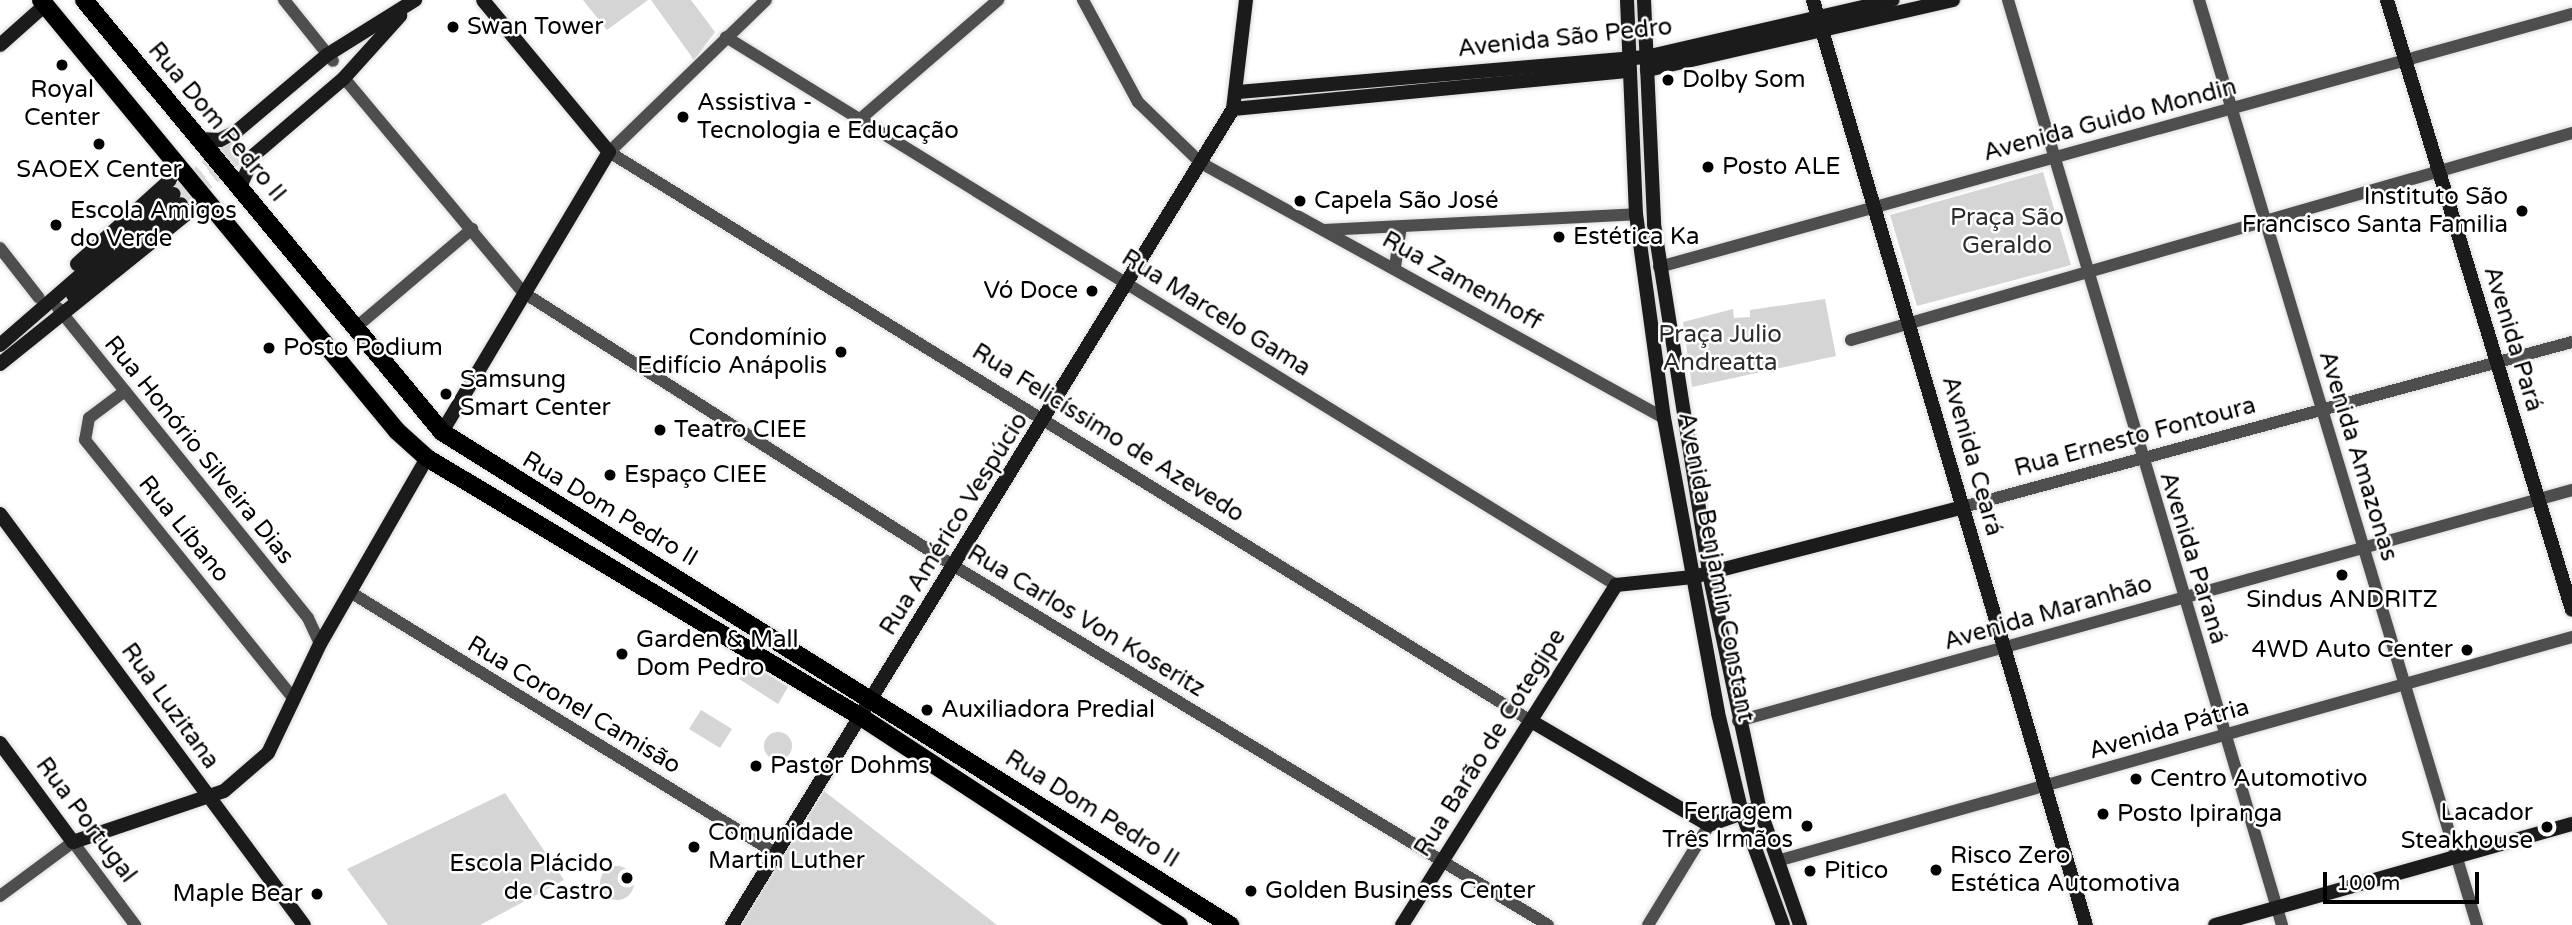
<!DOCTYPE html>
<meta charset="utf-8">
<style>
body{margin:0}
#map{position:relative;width:2572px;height:925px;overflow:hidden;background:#fff;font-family:"Varela Round",sans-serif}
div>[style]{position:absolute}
.green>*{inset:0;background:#d5d5d5}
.round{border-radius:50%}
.secondary-tunnel>*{height:14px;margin-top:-7px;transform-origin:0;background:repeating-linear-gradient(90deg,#d9d9d9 0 14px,transparent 0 21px)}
.roads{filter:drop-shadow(0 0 2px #dbdbdb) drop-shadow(0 0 2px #dbdbdb)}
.street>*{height:12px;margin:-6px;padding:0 6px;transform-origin:6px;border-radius:6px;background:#4e4e4e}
.secondary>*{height:14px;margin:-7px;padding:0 7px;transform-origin:7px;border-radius:7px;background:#1b1b1b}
.primary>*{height:18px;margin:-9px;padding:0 9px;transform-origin:9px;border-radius:9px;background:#000}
.dots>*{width:19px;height:19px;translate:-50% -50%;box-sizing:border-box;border:4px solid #fff;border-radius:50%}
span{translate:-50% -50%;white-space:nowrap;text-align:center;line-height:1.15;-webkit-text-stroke:5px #fff;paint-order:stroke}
.poi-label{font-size:24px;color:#000}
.left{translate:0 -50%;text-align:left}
.right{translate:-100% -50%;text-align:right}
.street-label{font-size:24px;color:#000}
.park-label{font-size:24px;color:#2c2c2c}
.scale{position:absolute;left:2323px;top:872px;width:156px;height:32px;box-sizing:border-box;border:4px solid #000;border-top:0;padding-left:9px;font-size:21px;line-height:24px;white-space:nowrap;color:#000;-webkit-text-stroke:5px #fff;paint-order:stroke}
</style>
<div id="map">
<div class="green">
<div style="clip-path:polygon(583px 0,648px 0,607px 30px)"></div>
<div style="clip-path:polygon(651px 0,691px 0,715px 32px,694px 60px)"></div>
<div style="clip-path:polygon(2043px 172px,2071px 265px,1917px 306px,1890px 215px)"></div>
<div style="clip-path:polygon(1825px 299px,1836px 356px,1692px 387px,1683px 322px,1733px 309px,1734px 318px,1750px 317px,1750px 310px)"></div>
<div style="clip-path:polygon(749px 663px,788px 687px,778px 704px,739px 679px)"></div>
<div style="clip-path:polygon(701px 710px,732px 729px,720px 748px,689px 729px)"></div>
<div class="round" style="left:764px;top:732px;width:28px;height:28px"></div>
<div style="clip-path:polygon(824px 791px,997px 925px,740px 925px)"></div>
<div style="clip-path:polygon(505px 793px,564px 880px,480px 925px,388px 925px,347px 869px)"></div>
<div class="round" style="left:600px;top:866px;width:34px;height:34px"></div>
</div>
<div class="secondary-tunnel">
<div style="left:174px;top:194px;width:80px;rotate:-39.9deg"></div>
<div style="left:181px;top:204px;width:80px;rotate:-39.9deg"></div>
</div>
<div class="roads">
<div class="street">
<div style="left:284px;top:0;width:78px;rotate:51.2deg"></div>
<div style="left:766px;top:0;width:219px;rotate:135.9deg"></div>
<div style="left:609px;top:152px;width:1083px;rotate:31.68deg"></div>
<div style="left:1083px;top:0;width:116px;rotate:61.7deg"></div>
<div style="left:1138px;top:102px;width:88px;rotate:44.1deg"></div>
<div style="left:1201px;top:163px;width:529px;rotate:28.84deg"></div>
<div style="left:2008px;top:0;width:965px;rotate:73.5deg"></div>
<div style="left:2199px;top:0;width:966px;rotate:73.27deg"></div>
<div style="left:726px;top:37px;width:1045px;rotate:31.62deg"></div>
<div style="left:344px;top:78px;width:280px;rotate:50.1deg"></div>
<div style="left:524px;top:293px;width:509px;rotate:32.41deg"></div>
<div style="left:954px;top:566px;width:694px;rotate:31.15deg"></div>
<div style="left:859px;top:120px;width:184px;rotate:-40.8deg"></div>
<div style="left:1324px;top:230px;width:312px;rotate:-2.9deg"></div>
<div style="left:0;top:248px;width:63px;rotate:52deg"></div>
<div style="left:1395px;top:267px;width:41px;rotate:-81.7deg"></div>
<div style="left:1659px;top:267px;width:947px;rotate:-15.49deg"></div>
<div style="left:58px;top:308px;width:398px;rotate:51.1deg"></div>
<div style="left:308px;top:618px;width:29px;rotate:65deg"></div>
<div style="left:354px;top:329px;width:155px;rotate:-40.3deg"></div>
<div style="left:1851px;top:340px;width:750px;rotate:-16.02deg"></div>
<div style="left:125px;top:391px;width:45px;rotate:143.1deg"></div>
<div style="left:89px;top:418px;width:22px;rotate:100deg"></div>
<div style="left:85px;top:440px;width:333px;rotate:51.1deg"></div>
<div style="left:1963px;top:507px;width:631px;rotate:-15.16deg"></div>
<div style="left:350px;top:592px;width:501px;rotate:31.53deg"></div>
<div style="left:1738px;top:721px;width:865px;rotate:-15.48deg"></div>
<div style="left:1777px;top:861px;width:826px;rotate:-15.74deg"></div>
<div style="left:0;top:896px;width:91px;rotate:-36.5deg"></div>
<div style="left:73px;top:842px;width:104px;rotate:53.2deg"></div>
<div style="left:1648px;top:925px;width:117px;rotate:-58.6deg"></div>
</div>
<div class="secondary">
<div style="left:1627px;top:0;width:214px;rotate:87.6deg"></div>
<div style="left:1636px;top:214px;width:206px;rotate:82.2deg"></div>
<div style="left:1664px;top:418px;width:300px;rotate:79.6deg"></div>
<div style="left:1718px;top:713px;width:103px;rotate:76.5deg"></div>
<div style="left:1742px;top:813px;width:119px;rotate:69.9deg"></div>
<div style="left:1644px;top:0;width:224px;rotate:87.4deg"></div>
<div style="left:1654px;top:224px;width:353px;rotate:81deg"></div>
<div style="left:1709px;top:573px;width:239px;rotate:77.9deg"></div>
<div style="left:1759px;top:807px;width:125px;rotate:70.8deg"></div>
<div style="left:1813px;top:0;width:964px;rotate:73.56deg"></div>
<div style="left:2387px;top:0;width:637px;rotate:73.13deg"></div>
<div style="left:0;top:45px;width:60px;rotate:-41.6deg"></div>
<div style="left:1647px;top:70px;width:314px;rotate:-12.9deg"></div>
<div style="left:1238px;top:92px;width:409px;rotate:-4.9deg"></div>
<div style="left:1646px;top:57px;width:253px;rotate:-13deg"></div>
<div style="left:1233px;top:109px;width:398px;rotate:-5.5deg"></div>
<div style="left:200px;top:139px;width:20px;rotate:3deg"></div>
<div style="left:220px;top:140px;width:19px;rotate:-28deg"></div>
<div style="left:237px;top:131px;width:118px;rotate:-40.2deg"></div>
<div style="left:327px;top:55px;width:104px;rotate:-32deg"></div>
<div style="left:240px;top:187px;width:35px;rotate:-66deg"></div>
<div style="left:254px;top:155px;width:118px;rotate:-40.5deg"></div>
<div style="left:344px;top:78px;width:84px;rotate:-47.9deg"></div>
<div style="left:77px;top:264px;width:124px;rotate:-42.1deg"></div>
<div style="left:169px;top:181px;width:18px;rotate:-63deg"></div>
<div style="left:73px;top:295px;width:141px;rotate:-40.1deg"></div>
<div style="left:0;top:345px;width:230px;rotate:-41deg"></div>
<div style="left:0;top:364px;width:244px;rotate:-38.8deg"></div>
<div style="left:190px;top:211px;width:24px;rotate:-7deg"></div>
<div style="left:442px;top:432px;width:326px;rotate:-59.2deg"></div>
<div style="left:609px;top:152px;width:197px;rotate:-129.7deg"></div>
<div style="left:0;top:514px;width:511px;rotate:53.51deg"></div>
<div style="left:1531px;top:721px;width:206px;rotate:30.3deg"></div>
<div style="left:1709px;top:825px;width:45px;rotate:-19.7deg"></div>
<div style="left:0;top:743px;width:123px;rotate:53.6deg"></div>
<div style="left:73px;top:842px;width:159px;rotate:-18.7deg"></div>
<div style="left:224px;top:791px;width:58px;rotate:-40.8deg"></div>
<div style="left:268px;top:753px;width:121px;rotate:-64.5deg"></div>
<div style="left:320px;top:644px;width:215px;rotate:-60.1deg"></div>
<div style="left:732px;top:925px;width:958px;rotate:-58.45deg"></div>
<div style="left:1233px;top:109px;width:110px;rotate:-83.2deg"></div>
<div style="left:1402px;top:925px;width:402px;rotate:-57.8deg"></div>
<div style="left:1616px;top:585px;width:77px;rotate:-5.9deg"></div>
<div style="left:1693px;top:577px;width:279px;rotate:-14.5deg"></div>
<div style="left:2215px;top:925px;width:371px;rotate:-15.8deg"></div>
</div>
<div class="primary">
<div style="left:41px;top:0;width:559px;rotate:50.44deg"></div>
<div style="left:397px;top:431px;width:40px;rotate:42deg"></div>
<div style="left:427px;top:458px;width:505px;rotate:30.83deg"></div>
<div style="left:861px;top:717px;width:380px;rotate:33.2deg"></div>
<div style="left:84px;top:0;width:561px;rotate:50.35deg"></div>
<div style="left:442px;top:432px;width:930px;rotate:32.03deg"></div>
</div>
</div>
<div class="dots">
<div style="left:453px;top:27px;background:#000"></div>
<div style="left:62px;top:65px;background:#000"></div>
<div style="left:1668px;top:80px;background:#000"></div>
<div style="left:683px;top:117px;background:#000"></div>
<div style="left:99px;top:144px;background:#000"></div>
<div style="left:1708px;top:167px;background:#000"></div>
<div style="left:1300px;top:201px;background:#000"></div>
<div style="left:2522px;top:211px;background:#000"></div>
<div style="left:56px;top:225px;background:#000"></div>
<div style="left:1559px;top:237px;background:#000"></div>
<div style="left:1092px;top:291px;background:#000"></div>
<div style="left:269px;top:348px;background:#000"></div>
<div style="left:841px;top:352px;background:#000"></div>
<div style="left:446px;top:394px;background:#000"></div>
<div style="left:660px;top:430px;background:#000"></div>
<div style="left:610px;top:475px;background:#000"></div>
<div style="left:2342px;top:575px;background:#000"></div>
<div style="left:2467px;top:650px;background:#000"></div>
<div style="left:622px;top:654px;background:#000"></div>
<div style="left:927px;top:710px;background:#000"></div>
<div style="left:756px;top:766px;background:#000"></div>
<div style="left:2136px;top:779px;background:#000"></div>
<div style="left:2103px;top:814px;background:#000"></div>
<div style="left:1807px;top:826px;background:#000"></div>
<div style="left:2547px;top:827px;background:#000"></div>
<div style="left:694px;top:847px;background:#000"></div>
<div style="left:1936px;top:870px;background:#000"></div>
<div style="left:1810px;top:871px;background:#000"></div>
<div style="left:627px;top:878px;background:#000"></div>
<div style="left:1251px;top:891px;background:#000"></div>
<div style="left:317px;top:894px;background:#000"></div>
</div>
<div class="poi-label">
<span class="left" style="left:467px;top:27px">Swan Tower</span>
<span class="left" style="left:1682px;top:80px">Dolby Som</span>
<span style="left:62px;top:104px">Royal<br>Center</span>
<span class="left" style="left:697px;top:117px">Assistiva -<br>Tecnologia e Educação</span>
<span class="left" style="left:1722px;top:167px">Posto ALE</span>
<span style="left:99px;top:170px">SAOEX Center</span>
<span class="right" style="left:2508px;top:211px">Instituto São<br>Francisco Santa Familia</span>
<span class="left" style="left:1314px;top:201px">Capela São José</span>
<span class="left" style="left:70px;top:225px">Escola Amigos<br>do Verde</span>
<span class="left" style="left:1573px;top:237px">Estética Ka</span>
<span class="right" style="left:1078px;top:291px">Vó Doce</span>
<span class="right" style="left:827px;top:352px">Condomínio<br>Edifício Anápolis</span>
<span class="left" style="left:283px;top:348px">Posto Podium</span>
<span class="left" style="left:460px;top:394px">Samsung<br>Smart Center</span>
<span class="left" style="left:674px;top:430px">Teatro CIEE</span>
<span class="left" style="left:624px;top:475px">Espaço CIEE</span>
<span style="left:2342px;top:600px">Sindus ANDRITZ</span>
<span class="left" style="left:636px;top:654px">Garden &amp; Mall<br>Dom Pedro</span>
<span class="right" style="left:2453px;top:650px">4WD Auto Center</span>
<span class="left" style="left:941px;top:710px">Auxiliadora Predial</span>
<span class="left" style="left:770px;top:766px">Pastor Dohms</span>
<span class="left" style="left:2150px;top:779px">Centro Automotivo</span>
<span class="right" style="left:1793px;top:826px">Ferragem<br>Três Irmãos</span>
<span class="right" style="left:2533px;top:827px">Lacador<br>Steakhouse</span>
<span class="left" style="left:2117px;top:814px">Posto Ipiranga</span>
<span class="left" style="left:708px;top:847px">Comunidade<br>Martin Luther</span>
<span class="left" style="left:1950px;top:870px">Risco Zero<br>Estética Automotiva</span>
<span class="right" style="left:613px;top:878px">Escola Plácido<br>de Castro</span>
<span class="left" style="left:1824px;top:871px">Pitico</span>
<span class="left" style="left:1265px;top:891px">Golden Business Center</span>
<span class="right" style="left:303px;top:894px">Maple Bear</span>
</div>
<div class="street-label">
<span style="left:1565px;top:38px;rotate:-6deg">Avenida São Pedro</span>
<span style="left:2110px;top:120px;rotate:-15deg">Avenida Guido Mondin</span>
<span style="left:217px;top:122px;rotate:50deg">Rua Dom Pedro II</span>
<span style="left:1462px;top:281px;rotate:29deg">Rua Zamenhoff</span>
<span style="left:1216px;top:313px;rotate:32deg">Rua Marcelo Gama</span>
<span style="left:2513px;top:339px;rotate:73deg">Avenida Pará</span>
<span style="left:1108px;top:433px;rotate:32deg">Rua Felicíssimo de Azevedo</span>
<span style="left:2135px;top:437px;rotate:-15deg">Rua Ernesto Fontoura</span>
<span style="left:199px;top:450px;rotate:51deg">Rua Honório Silveira Dias</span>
<span style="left:1972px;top:456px;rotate:74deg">Avenida Ceará</span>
<span style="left:2358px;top:456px;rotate:73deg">Avenida Amazonas</span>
<span style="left:610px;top:509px;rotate:31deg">Rua Dom Pedro II</span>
<span style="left:954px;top:524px;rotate:-58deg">Rua Américo Vespúcio</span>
<span style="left:184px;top:529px;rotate:51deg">Rua Líbano</span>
<span style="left:2193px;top:558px;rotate:73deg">Avenida Paraná</span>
<span style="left:1716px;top:567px;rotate:79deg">Avenida Benjamin Constant</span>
<span style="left:2048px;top:613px;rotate:-16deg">Avenida Maranhão</span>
<span style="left:1086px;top:621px;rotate:31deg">Rua Carlos Von Koseritz</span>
<span style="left:574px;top:705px;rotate:31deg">Rua Coronel Camisão</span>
<span style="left:170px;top:706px;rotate:54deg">Rua Luzitana</span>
<span style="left:2169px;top:729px;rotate:-16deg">Avenida Pátria</span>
<span style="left:1490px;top:743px;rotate:-58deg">Rua Barão de Cotegipe</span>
<span style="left:1092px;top:809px;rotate:32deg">Rua Dom Pedro II</span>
<span style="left:86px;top:820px;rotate:53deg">Rua Portugal</span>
</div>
<div class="park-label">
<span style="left:2007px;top:232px">Praça São<br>Geraldo</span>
<span style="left:1720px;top:349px">Praça Julio<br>Andreatta</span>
</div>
<div class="scale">100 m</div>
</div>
